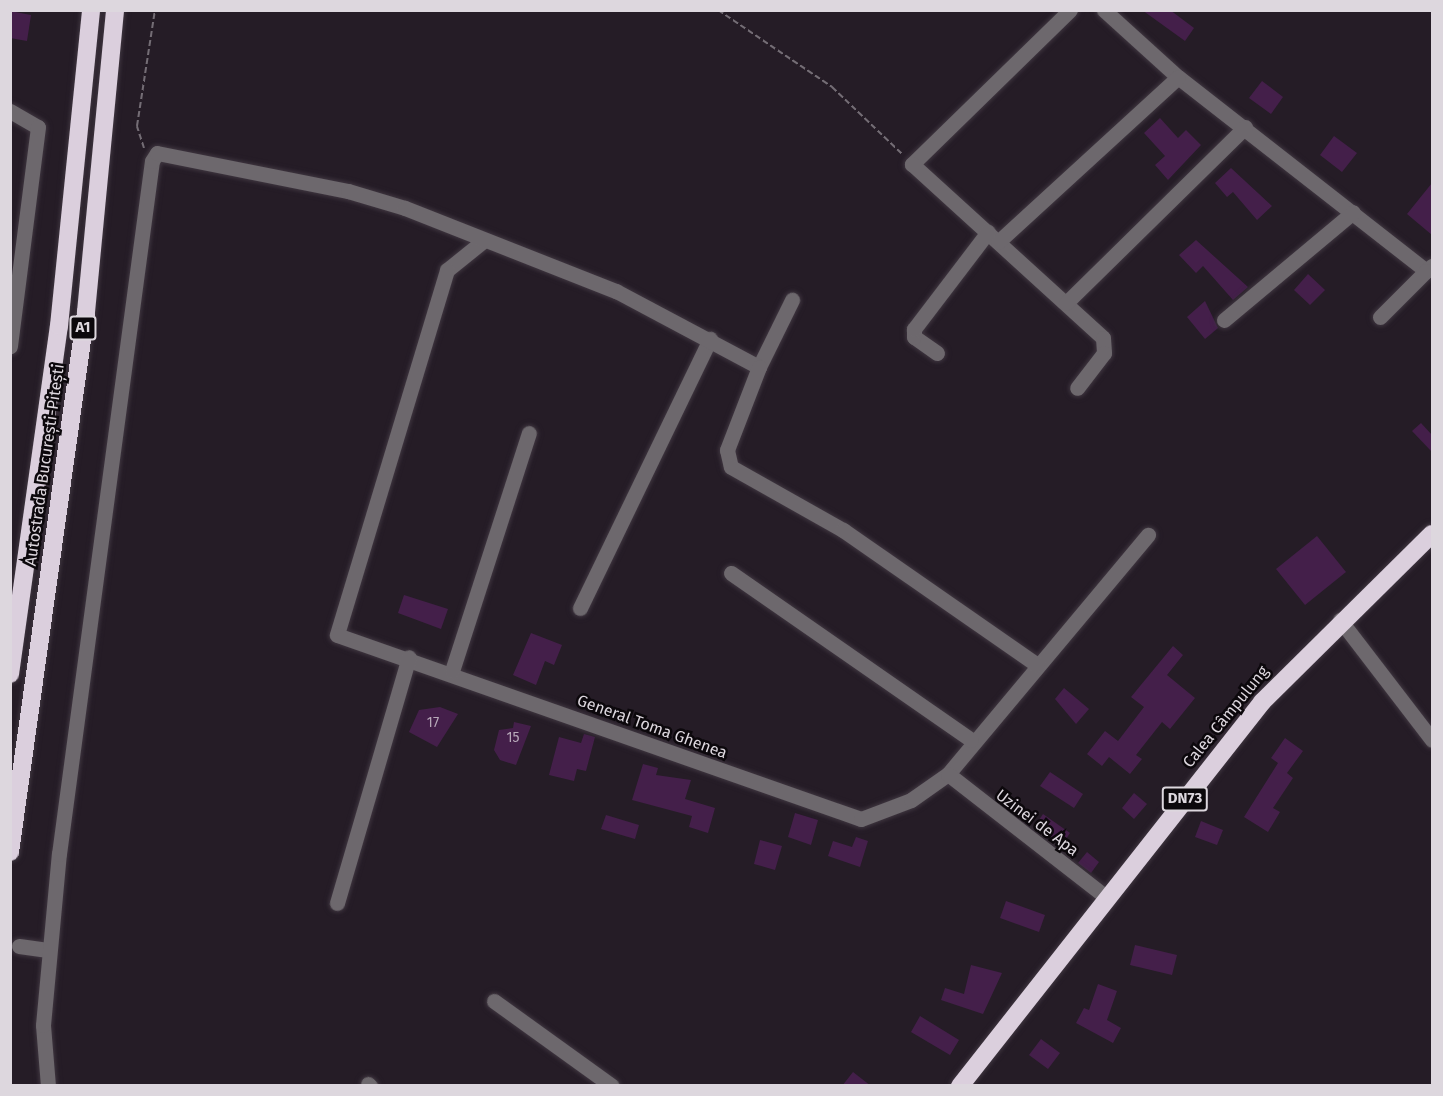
<!DOCTYPE html>
<meta charset="utf-8">
<style>
body{margin:0}
#map{position:relative;width:1443px;height:1096px;overflow:hidden;background:#251c26;font-family:"Fira Sans",sans-serif}
div>[style]{position:absolute}
.building>*{inset:0;background:#441f4a}
.path>*{height:2px;margin-top:-1px;transform-origin:0;background:repeating-linear-gradient(90deg,#746d75 0 6px,transparent 0 9px)}
.roads{filter:drop-shadow(0 0 2px #3f3640) drop-shadow(0 0 2px #3f3640)}
.minor>*{height:15px;margin:-7.5px;padding:0 7.5px;transform-origin:7.5px;border-radius:7.5px;background:#6d686d}
.highway>*{height:18px;margin:-9px;padding:0 9px;transform-origin:9px;border-radius:9px;background:#dbcfdd}
span{translate:-50% -50%;white-space:nowrap;text-align:center;line-height:1.15;-webkit-text-stroke:5px #0c080c;paint-order:stroke}
.number-label{font-size:14px;color:#b7a9b9}
.number-label span{-webkit-text-stroke-width:0}
.shield-label span{padding:2px 4px;background:#0c080c;border:2px solid;border-radius:4px;-webkit-text-stroke-width:0}
.shield-label{font-size:15px;color:#ddd7de;font-weight:700}
.street-label{font-size:16px;color:#ddd7de}
.frame{position:absolute;inset:0;border:12px solid #ddd7de;pointer-events:none}
</style>
<div id="map">
<div class="building">
<div style="clip-path:polygon(1142px 10px,1170px 10px,1194px 28px,1185px 41px)"></div>
<div style="clip-path:polygon(10px 11px,31px 15px,27px 41px,10px 38px)"></div>
<div style="clip-path:polygon(1262px 81px,1283px 97px,1271px 114px,1249px 98px)"></div>
<div style="clip-path:polygon(1160px 118px,1178px 138px,1186px 130px,1201px 145px,1168px 180px,1155px 165px,1165px 156px,1144px 133px)"></div>
<div style="clip-path:polygon(1334px 136px,1357px 153px,1342px 172px,1320px 155px)"></div>
<div style="clip-path:polygon(1231px 168px,1272px 206px,1257px 220px,1233px 192px,1227px 197px,1215px 183px)"></div>
<div style="clip-path:polygon(1432px 183px,1432px 235px,1407px 214px)"></div>
<div style="clip-path:polygon(1196px 240px,1248px 287px,1233px 300px,1203px 266px,1196px 273px,1179px 255px)"></div>
<div style="clip-path:polygon(1308px 274px,1325px 290px,1310px 305px,1294px 290px)"></div>
<div style="clip-path:polygon(1205px 301px,1218px 328px,1205px 339px,1187px 317px)"></div>
<div style="clip-path:polygon(1421px 423px,1432px 435px,1432px 452px,1412px 431px)"></div>
<div style="clip-path:polygon(1317px 536px,1346px 572px,1305px 605px,1276px 569px)"></div>
<div style="clip-path:polygon(404px 595px,448px 609px,441px 629px,398px 613px)"></div>
<div style="clip-path:polygon(531px 633px,562px 645px,554px 665px,545px 661px,536px 685px,513px 675px)"></div>
<div style="clip-path:polygon(1173px 646px,1183px 655px,1167px 675px,1195px 698px,1170px 729px,1162px 722px,1136px 755px,1142px 759px,1130px 774px,1109px 757px,1102px 766px,1087px 754px,1105px 731px,1118px 741px,1144px 707px,1131px 697px)"></div>
<div style="clip-path:polygon(1064px 688px,1089px 709px,1076px 724px,1055px 699px)"></div>
<div style="clip-path:polygon(440px 707px,458px 714px,437px 747px,409px 732px,419px 710px)"></div>
<div style="clip-path:polygon(514px 722px,531px 726px,516px 765px,500px 760px,494px 750px,499px 730px,513px 728px)"></div>
<div style="clip-path:polygon(584px 734px,595px 737px,586px 771px,577px 769px,574px 781px,549px 775px,559px 737px,581px 743px)"></div>
<div style="clip-path:polygon(1285px 738px,1303px 751px,1287px 773px,1293px 778px,1273px 808px,1280px 812px,1268px 832px,1244px 817px,1278px 763px,1271px 758px)"></div>
<div style="clip-path:polygon(643px 764px,658px 768px,656px 775px,691px 780px,685px 799px,715px 808px,708px 833px,689px 827px,692px 816px,632px 800px)"></div>
<div style="clip-path:polygon(1050px 772px,1083px 794px,1074px 808px,1040px 786px)"></div>
<div style="clip-path:polygon(1134px 793px,1147px 804px,1134px 819px,1122px 808px)"></div>
<div style="clip-path:polygon(795px 813px,818px 820px,811px 845px,788px 837px)"></div>
<div style="clip-path:polygon(1043px 814px,1070px 833px,1062px 845px,1035px 826px)"></div>
<div style="clip-path:polygon(606px 815px,639px 825px,635px 839px,601px 829px)"></div>
<div style="clip-path:polygon(1201px 821px,1223px 830px,1217px 845px,1195px 837px)"></div>
<div style="clip-path:polygon(856px 837px,868px 841px,860px 867px,828px 856px,833px 841px,852px 847px)"></div>
<div style="clip-path:polygon(760px 840px,782px 846px,775px 870px,754px 864px)"></div>
<div style="clip-path:polygon(1087px 852px,1099px 862px,1091px 873px,1078px 863px)"></div>
<div style="clip-path:polygon(1006px 901px,1045px 915px,1039px 932px,1000px 918px)"></div>
<div style="clip-path:polygon(1135px 945px,1177px 955px,1172px 975px,1130px 965px)"></div>
<div style="clip-path:polygon(971px 965px,1002px 973px,983px 1014px,941px 1000px,945px 988px,964px 994px)"></div>
<div style="clip-path:polygon(1098px 984px,1117px 991px,1107px 1020px,1121px 1028px,1113px 1043px,1076px 1023px,1084px 1008px,1089px 1010px)"></div>
<div style="clip-path:polygon(920px 1016px,959px 1040px,950px 1055px,911px 1032px)"></div>
<div style="clip-path:polygon(1041px 1039px,1060px 1053px,1048px 1069px,1029px 1055px)"></div>
<div style="clip-path:polygon(853px 1072px,871px 1086px,842px 1086px)"></div>
</div>
<div class="path">
<div style="left:718px;top:10px;width:138px;rotate:34deg"></div>
<div style="left:832px;top:87px;width:97px;rotate:43.7deg"></div>
<div style="left:144px;top:148px;width:23px;rotate:-108deg"></div>
<div style="left:137px;top:126px;width:117px;rotate:-81.2deg"></div>
</div>
<div class="roads">
<div class="minor">
<div style="left:1070px;top:10px;width:221px;rotate:135.7deg"></div>
<div style="left:912px;top:164px;width:258px;rotate:42.3deg"></div>
<div style="left:1103px;top:338px;width:15px;rotate:86deg"></div>
<div style="left:1104px;top:353px;width:44px;rotate:127.6deg"></div>
<div style="left:1104px;top:10px;width:100px;rotate:42.2deg"></div>
<div style="left:1178px;top:77px;width:315px;rotate:38deg"></div>
<div style="left:1426px;top:271px;width:8px;rotate:-40deg"></div>
<div style="left:10px;top:111px;width:32px;rotate:30deg"></div>
<div style="left:38px;top:127px;width:221px;rotate:97.3deg"></div>
<div style="left:483px;top:241px;width:46px;rotate:141.1deg"></div>
<div style="left:447px;top:270px;width:381px;rotate:106.8deg"></div>
<div style="left:337px;top:635px;width:555px;rotate:19.35deg"></div>
<div style="left:861px;top:819px;width:53px;rotate:-20.8deg"></div>
<div style="left:911px;top:800px;width:45px;rotate:-35.1deg"></div>
<div style="left:948px;top:774px;width:312px;rotate:-50.1deg"></div>
<div style="left:998px;top:242px;width:244px;rotate:-42.5deg"></div>
<div style="left:1066px;top:303px;width:251px;rotate:-44.5deg"></div>
<div style="left:1380px;top:317px;width:65px;rotate:-45deg"></div>
<div style="left:1224px;top:320px;width:168px;rotate:-39.9deg"></div>
<div style="left:937px;top:353px;width:28px;rotate:-145deg"></div>
<div style="left:914px;top:337px;width:8px;rotate:-90deg"></div>
<div style="left:914px;top:329px;width:122px;rotate:-52.7deg"></div>
<div style="left:759px;top:367px;width:75px;rotate:-63.8deg"></div>
<div style="left:731px;top:573px;width:292px;rotate:34.8deg"></div>
<div style="left:580px;top:608px;width:299px;rotate:-64.2deg"></div>
<div style="left:1340px;top:620px;width:151px;rotate:52.5deg"></div>
<div style="left:452px;top:671px;width:250px;rotate:-72.1deg"></div>
<div style="left:948px;top:774px;width:202px;rotate:37.9deg"></div>
<div style="left:337px;top:903px;width:256px;rotate:-73.7deg"></div>
<div style="left:19px;top:946px;width:29px;rotate:8deg"></div>
<div style="left:494px;top:1001px;width:145px;rotate:35.8deg"></div>
<div style="left:368px;top:1084px;width:3px;rotate:45deg"></div>
<div style="left:48px;top:1086px;width:61px;rotate:-94.7deg"></div>
<div style="left:43px;top:1025px;width:172px;rotate:-84.7deg"></div>
<div style="left:59px;top:854px;width:699px;rotate:-82.36deg"></div>
<div style="left:152px;top:161px;width:9px;rotate:-58deg"></div>
<div style="left:157px;top:153px;width:195px;rotate:11.3deg"></div>
<div style="left:348px;top:191px;width:59px;rotate:16.6deg"></div>
<div style="left:405px;top:208px;width:227px;rotate:21.5deg"></div>
<div style="left:616px;top:291px;width:162px;rotate:28deg"></div>
<div style="left:759px;top:367px;width:89px;rotate:111.1deg"></div>
<div style="left:727px;top:450px;width:17px;rotate:77deg"></div>
<div style="left:731px;top:467px;width:129px;rotate:29.4deg"></div>
<div style="left:843px;top:530px;width:236px;rotate:34.8deg"></div>
</div>
<div class="highway">
<div style="left:10px;top:674px;width:351px;rotate:-82deg"></div>
<div style="left:59px;top:326px;width:318px;rotate:-84.2deg"></div>
<div style="left:10px;top:852px;width:545px;rotate:-81.99deg"></div>
<div style="left:86px;top:312px;width:303px;rotate:-84.5deg"></div>
<div style="left:960px;top:1086px;width:489px;rotate:-51.8deg"></div>
<div style="left:1262px;top:702px;width:239px;rotate:-44.7deg"></div>
</div>
</div>
<div class="number-label">
<span style="left:433px;top:723px">17</span>
<span style="left:513px;top:738px">15</span>
</div>
<div class="shield-label">
<span style="left:83px;top:328px">A1</span>
<span style="left:1185px;top:799px">DN73</span>
</div>
<div class="street-label">
<span style="left:45px;top:465px;rotate:-82deg">Autostrada București-Pitești</span>
<span style="left:1226px;top:717px;rotate:-51deg">Calea Câmpulung</span>
<span style="left:652px;top:727px;rotate:20deg">General Toma Ghenea</span>
<span style="left:1037px;top:823px;rotate:37deg">Uzinei de Apa</span>
</div>
<div class="frame"></div>
</div>
